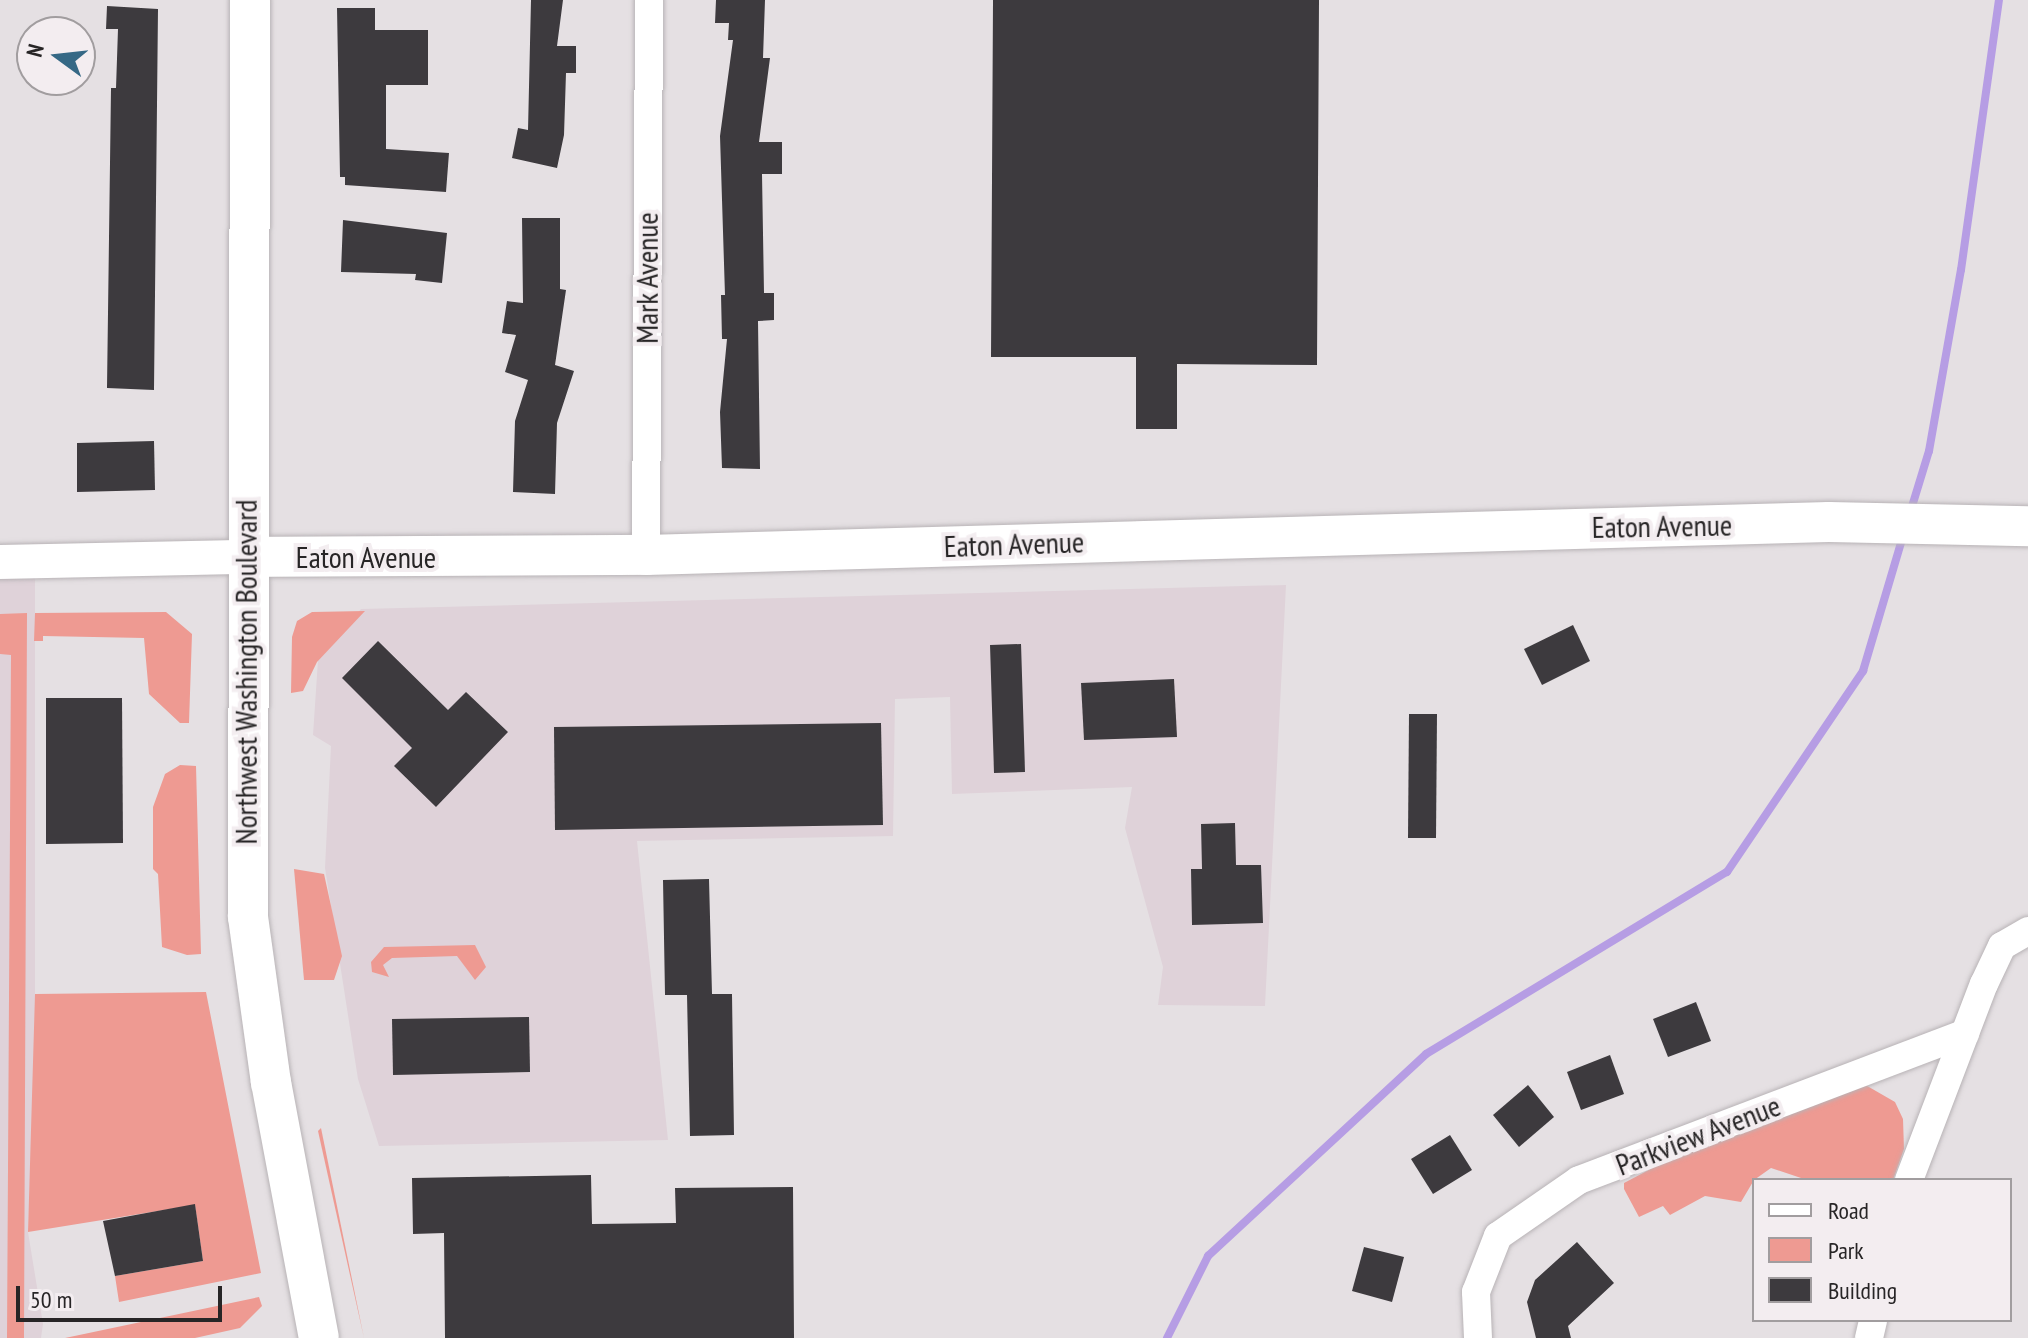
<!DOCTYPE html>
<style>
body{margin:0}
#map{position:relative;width:2028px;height:1338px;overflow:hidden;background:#e5e0e3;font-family:"PT Sans Narrow",sans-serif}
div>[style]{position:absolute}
.built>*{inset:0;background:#dfd2d9}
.green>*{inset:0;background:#ee9a92}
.stream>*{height:8px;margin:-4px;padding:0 4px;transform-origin:4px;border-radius:4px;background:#b69de4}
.building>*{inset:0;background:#3d3a3e}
.roads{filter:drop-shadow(0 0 2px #b8b3b6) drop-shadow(0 0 2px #b8b3b6)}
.minor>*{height:28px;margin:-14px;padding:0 14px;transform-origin:14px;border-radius:14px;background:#fff}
.tertiary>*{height:34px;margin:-17px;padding:0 17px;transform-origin:17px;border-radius:17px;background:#fff}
.secondary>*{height:40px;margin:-20px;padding:0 20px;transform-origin:20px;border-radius:20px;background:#fff}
span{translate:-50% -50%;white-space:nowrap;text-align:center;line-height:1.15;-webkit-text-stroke:8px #f3edf0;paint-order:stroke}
.street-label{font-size:30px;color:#272526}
.legend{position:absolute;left:1752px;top:1178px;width:260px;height:144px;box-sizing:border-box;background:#f3edf0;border:2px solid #a19d9f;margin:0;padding:10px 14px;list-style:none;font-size:24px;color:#272526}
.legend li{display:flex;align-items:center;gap:16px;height:40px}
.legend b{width:40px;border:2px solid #a19d9f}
.north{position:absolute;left:16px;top:16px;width:80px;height:80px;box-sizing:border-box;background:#f3edf0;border:2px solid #a19d9f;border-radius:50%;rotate:285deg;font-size:22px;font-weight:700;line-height:32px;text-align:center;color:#272526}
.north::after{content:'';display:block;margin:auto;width:28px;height:36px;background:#356885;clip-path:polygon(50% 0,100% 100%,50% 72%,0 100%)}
.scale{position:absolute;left:16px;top:1286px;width:206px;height:36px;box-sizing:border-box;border:4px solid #272526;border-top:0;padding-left:10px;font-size:24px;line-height:28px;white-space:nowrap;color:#272526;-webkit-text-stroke:6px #f3edf0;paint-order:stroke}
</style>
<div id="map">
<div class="built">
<div style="clip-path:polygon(35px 561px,35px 1051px,28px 1232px,43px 1324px,41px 1338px,0 1338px,0 562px)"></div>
<div style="clip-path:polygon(1286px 585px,1265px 1006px,1158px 1005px,1163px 967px,1125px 828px,1132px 787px,952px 794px,950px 697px,895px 699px,893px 836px,637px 841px,668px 1140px,379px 1146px,358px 1079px,325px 868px,331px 746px,313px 735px,318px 660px,361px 609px)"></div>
</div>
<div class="green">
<div style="clip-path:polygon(365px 611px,317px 662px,303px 691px,291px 693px,292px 637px,297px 621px,312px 612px)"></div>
<div style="clip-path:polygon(166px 612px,192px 634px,189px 723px,180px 723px,149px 694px,144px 638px,43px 636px,43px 641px,34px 641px,35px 613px)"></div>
<div style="clip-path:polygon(27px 613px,24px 1338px,7px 1338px,11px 655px,0 654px,0 614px)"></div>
<div style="clip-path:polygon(180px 765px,196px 766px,201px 954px,187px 955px,162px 947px,158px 874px,153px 869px,153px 807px,165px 774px)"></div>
<div style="clip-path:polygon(294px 869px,324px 874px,342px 956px,334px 980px,304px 980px)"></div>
<div style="clip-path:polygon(475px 945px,486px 967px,475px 980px,457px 956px,392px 958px,383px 965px,389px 977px,372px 972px,371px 962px,384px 947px)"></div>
<div style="clip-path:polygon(206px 992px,261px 1273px,119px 1302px,115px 1276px,203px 1261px,195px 1205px,28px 1232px,35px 994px)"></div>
<div style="clip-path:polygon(1862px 1083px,1895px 1102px,1903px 1119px,1904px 1149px,1893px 1180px,1807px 1180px,1771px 1168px,1754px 1180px,1741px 1202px,1705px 1196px,1670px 1215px,1663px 1206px,1639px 1217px,1624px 1189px,1624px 1183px,1681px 1153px)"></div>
<div style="clip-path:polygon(321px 1128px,364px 1338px,318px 1131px)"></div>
<div style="clip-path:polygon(259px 1297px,262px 1306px,240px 1328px,195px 1338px,65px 1338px)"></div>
</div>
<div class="stream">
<div style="left:1910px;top:513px;width:65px;rotate:-73deg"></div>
<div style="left:1929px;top:451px;width:184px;rotate:-80deg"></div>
<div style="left:1961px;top:270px;width:273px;rotate:-82deg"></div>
<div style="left:1167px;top:1338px;width:92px;rotate:-63.4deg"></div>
<div style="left:1208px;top:1256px;width:297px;rotate:-42.8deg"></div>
<div style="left:1426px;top:1054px;width:352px;rotate:-31.2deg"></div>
<div style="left:1727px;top:872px;width:243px;rotate:-55.9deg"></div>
<div style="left:1863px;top:671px;width:144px;rotate:-73.5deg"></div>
</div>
<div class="building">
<div style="clip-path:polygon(531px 0,563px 0,557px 46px,576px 46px,576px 73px,566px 73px,564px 135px,557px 168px,512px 158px,518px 128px,528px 130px)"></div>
<div style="clip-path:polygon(716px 0,765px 0,763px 58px,770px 58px,759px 142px,782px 142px,782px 174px,762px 174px,764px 293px,774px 293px,774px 320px,758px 321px,760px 469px,722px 468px,720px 412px,727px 339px,722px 339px,721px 295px,725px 295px,720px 136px,733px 40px,728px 40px,729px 23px,715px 23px)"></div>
<div style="clip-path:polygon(993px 0,1319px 0,1317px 365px,1177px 364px,1177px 429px,1136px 429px,1136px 357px,991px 357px)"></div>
<div style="clip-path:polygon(107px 6px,158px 9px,154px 390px,107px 388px,111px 88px,116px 88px,118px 29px,106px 29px)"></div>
<div style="clip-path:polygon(337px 8px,375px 8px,375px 30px,428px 30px,428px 85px,386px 85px,386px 149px,449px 153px,446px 192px,345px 185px,345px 177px,340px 177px)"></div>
<div style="clip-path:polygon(522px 218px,560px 218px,560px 289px,566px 290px,555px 365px,574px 371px,557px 423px,555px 494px,513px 492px,515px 421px,528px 380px,505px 372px,516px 335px,502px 333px,507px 301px,523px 303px)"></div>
<div style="clip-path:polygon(343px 220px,447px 233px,442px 283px,415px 280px,416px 274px,341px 272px)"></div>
<div style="clip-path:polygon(154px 441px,155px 490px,77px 492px,77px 443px)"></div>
<div style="clip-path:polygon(1573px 625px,1590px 661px,1542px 685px,1524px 649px)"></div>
<div style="clip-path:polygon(378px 641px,448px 710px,466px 692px,508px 732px,436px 807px,394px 766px,412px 748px,342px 678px)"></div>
<div style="clip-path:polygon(1021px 644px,1025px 772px,994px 773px,990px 645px)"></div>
<div style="clip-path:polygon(1174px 679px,1177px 737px,1084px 740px,1081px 683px)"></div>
<div style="clip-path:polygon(46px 698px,122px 698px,123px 843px,46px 844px)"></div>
<div style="clip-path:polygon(1409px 714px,1437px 714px,1436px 838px,1408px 838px)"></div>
<div style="clip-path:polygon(881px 723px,883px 825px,555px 830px,554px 727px)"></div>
<div style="clip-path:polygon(1235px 823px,1236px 865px,1261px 865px,1263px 923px,1192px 925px,1191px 869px,1202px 869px,1201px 824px)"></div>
<div style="clip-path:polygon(709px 879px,712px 994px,732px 994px,734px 1135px,690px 1136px,687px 995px,665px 995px,663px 880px)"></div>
<div style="clip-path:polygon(1696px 1002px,1711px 1041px,1668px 1057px,1653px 1019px)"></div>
<div style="clip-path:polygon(529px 1017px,530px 1072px,393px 1075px,392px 1019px)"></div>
<div style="clip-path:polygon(1610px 1055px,1624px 1094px,1581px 1110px,1567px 1072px)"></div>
<div style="clip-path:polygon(1528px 1085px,1554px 1117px,1519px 1147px,1493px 1115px)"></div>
<div style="clip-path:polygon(1450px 1135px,1472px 1170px,1433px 1194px,1411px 1159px)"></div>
<div style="clip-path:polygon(591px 1175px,592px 1224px,676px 1223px,675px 1188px,793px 1187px,794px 1338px,445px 1338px,444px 1233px,413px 1234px,412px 1178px)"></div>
<div style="clip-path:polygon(195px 1204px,203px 1261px,115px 1276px,103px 1221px)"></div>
<div style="clip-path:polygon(1577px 1242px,1614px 1283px,1568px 1326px,1571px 1338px,1536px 1338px,1527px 1302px,1535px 1280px)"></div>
<div style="clip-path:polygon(1364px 1247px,1404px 1257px,1392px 1302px,1352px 1291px)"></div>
</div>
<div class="roads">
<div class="minor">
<div style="left:646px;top:555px;width:555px;rotate:-89.69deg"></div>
<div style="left:1909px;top:1180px;width:210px;rotate:-69.1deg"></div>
<div style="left:1984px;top:984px;width:42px;rotate:-64.7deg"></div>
<div style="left:2002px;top:946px;width:30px;rotate:-30deg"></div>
<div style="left:1478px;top:1338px;width:46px;rotate:-92.5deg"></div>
<div style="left:1476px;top:1292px;width:60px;rotate:-68.6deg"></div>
<div style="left:1498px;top:1236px;width:98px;rotate:-34.7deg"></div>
<div style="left:1579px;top:1180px;width:413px;rotate:-20.8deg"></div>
<div style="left:1869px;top:1338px;width:18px;rotate:-77deg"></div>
</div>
<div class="tertiary">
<div style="left:0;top:562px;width:245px;rotate:-1.2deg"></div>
</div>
<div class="secondary">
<div style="left:250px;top:0;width:917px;rotate:90.12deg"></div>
<div style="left:248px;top:917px;width:167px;rotate:82.1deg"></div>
<div style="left:271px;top:1082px;width:260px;rotate:79.4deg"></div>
<div style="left:245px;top:557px;width:401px;rotate:-0.3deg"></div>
<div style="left:646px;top:555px;width:1183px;rotate:-1.6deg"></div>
<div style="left:1829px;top:522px;width:199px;rotate:1.2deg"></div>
</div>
</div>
<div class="street-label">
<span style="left:647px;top:278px;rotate:-90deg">Mark Avenue</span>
<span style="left:1662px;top:526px;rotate:-1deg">Eaton Avenue</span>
<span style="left:1014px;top:544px;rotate:-2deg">Eaton Avenue</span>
<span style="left:366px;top:557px">Eaton Avenue</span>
<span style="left:246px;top:672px;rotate:-90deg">Northwest Washington Boulevard</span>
<span style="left:1698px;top:1135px;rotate:-21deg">Parkview Avenue</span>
</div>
<ul class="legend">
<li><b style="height:10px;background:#fff"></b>Road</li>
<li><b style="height:22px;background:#ee9a92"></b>Park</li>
<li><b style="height:22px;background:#3d3a3e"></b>Building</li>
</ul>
<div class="north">N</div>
<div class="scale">50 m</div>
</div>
